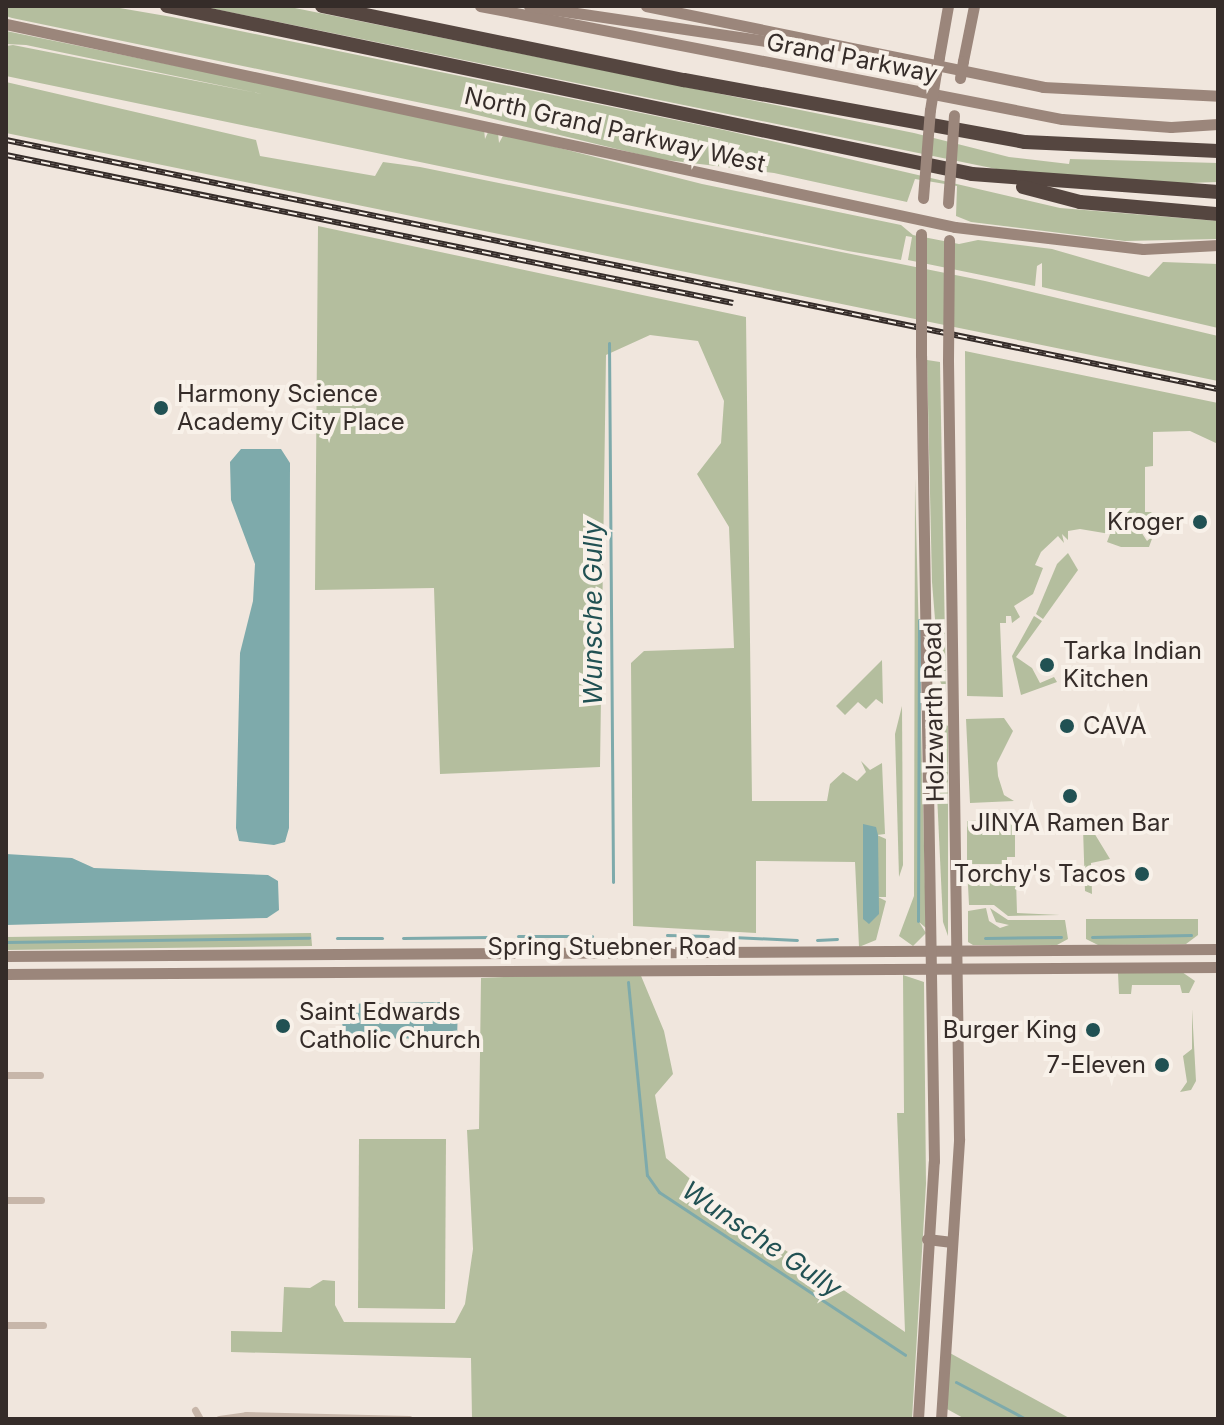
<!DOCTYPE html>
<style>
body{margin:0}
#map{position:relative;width:1224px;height:1425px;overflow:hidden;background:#f0e6dd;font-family:Inter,sans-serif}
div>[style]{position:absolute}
.green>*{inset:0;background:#b4be9e}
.water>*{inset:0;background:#7eaaab}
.stream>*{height:3px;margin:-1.5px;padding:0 1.5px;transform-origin:1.5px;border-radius:1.5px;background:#7eaaab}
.street>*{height:7px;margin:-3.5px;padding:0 3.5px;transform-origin:3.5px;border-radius:3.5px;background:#c7b6a9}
.secondary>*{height:11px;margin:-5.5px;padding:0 5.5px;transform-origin:5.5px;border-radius:5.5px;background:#9b867b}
.highway>*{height:14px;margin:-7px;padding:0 7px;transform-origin:7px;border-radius:7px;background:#554640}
.rail>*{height:6px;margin-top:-3px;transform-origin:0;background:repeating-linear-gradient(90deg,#f8f1e9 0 9px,#352c29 0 18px);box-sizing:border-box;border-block:2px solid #352c29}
.secondary-bridge>*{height:11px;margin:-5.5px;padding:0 5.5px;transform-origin:5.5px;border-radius:5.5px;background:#9b867b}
.dots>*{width:22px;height:22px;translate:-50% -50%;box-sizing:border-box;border:4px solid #f8f1e9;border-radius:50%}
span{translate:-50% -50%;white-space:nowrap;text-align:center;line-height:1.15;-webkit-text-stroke:8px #f8f1e9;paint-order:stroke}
.street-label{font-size:24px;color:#352c29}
.poi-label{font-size:24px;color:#352c29}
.left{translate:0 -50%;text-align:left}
.right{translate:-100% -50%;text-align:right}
.water-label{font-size:26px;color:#215153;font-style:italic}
.frame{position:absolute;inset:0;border:8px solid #352c29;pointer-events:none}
</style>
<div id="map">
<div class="green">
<div style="clip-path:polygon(7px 6px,108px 6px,172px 17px,724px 130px,1060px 208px,1218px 221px,1218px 239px,1125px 241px,971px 222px,956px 216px,957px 186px,915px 179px,907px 202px,774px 173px,658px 159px,465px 112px,12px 18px,6px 16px)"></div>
<div style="clip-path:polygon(200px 6px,285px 6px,914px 133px,1009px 157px,1069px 164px,1070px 159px,1218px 163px,1218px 182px,1157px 184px,1011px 172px)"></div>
<div style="clip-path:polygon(6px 31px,484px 129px,485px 139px,489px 130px,498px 133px,499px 143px,504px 134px,702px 184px,901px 225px,913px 235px,959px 244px,978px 240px,1052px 249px,1149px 277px,1163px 262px,1218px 264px,1218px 328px,1042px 287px,1042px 263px,1037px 266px,1035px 286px,908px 260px,912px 237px,906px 236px,901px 260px,848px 251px,6px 76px,6px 46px,13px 45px,262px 94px,26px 45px,6px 44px)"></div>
<div style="clip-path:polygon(6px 82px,256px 140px,260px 156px,375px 176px,383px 162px,420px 167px,985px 281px,1218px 336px,1218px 381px,6px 133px)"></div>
<div style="clip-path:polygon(318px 226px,746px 317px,752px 801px,827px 801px,830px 784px,843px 772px,857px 781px,866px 772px,861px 761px,870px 770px,882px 763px,885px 834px,877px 835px,886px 839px,886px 897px,878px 897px,886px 901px,876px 940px,859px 947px,855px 862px,756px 861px,756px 933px,633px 926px,631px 663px,644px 651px,734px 648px,729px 527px,697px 474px,721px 443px,724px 401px,698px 341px,650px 335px,606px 355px,600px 767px,440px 774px,434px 588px,315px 590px)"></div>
<div style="clip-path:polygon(965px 351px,1218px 403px,1218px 444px,1190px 431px,1153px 432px,1153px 466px,1145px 467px,1145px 512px,1152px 512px,1136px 524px,1147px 541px,1153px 536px,1149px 547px,1121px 547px,1107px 542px,1110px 534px,1080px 529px,1068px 531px,1068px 540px,1062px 534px,1064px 543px,1058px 536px,1041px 552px,1035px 565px,1043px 568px,1033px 594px,1014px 606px,1020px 617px,1012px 623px,1011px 616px,1006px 616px,1006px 623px,1000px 623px,1003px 697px,967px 696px)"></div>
<div style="clip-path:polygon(927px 360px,940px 362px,946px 694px,940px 681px,932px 582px)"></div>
<div style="clip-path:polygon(915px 478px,926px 928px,919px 922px,926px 933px,913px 946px,899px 936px,914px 896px)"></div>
<div style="clip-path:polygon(1068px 553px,1078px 570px,1043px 619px,1036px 614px,1057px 564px)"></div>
<div style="clip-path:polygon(1034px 616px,1042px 621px,1016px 657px,1032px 668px,1040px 683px,1054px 677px,1057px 682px,1021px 695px,1012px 656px)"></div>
<div style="clip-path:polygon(882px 660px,883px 704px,876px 699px,866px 709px,858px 702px,845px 715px,836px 706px)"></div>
<div style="clip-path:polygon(902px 706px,903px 865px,899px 877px,895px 734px)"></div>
<div style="clip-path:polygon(1004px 718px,1013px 731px,997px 763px,998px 776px,1004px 795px,1014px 801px,970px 803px,966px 719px)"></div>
<div style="clip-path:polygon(941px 721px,948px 726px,948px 936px,943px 922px,936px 773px)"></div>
<div style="clip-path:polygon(1085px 818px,1110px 859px,1091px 863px,1092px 894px,1085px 891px,1083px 828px,1076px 821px)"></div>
<div style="clip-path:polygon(1005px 819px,1015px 828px,1015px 857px,1007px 857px,1007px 864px,967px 864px,967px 821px)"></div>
<div style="clip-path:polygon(967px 866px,1007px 866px,1007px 879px,1016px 880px,1017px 913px,1060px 915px,1008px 916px,994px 905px,969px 905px)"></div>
<div style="clip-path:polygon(986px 908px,989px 921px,1000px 928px,1009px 925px,996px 922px,990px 908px,1008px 920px,1065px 920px,1068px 939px,1057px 945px,973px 945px,968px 942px,968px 911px)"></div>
<div style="clip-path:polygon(1086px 919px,1198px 919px,1198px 935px,1186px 944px,1098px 945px,1086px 939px)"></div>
<div style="clip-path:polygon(311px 933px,312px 946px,6px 950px,6px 937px)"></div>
<div style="clip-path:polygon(639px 971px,664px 1031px,673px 1074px,655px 1095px,666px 1158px,725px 1209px,905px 1332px,897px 1113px,904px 1113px,903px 975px,924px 982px,926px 1184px,912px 1419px,472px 1419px,471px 1358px,231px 1352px,231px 1331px,282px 1332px,284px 1287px,310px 1288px,323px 1280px,335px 1281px,335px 1305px,344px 1322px,455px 1323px,465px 1304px,473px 1249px,467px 1130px,479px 1129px,481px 978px)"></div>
<div style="clip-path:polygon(1182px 972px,1195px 981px,1189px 993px,1182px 993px,1180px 985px,1132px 985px,1131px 994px,1119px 994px,1118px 973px)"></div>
<div style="clip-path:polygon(1192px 1009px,1196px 1081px,1191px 1090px,1180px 1092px,1187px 1082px,1183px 1056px,1192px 1049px)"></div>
<div style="clip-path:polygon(359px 1139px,446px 1139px,445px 1309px,358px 1308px)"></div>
<div style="clip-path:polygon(948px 1352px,1071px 1419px,965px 1419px,947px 1409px)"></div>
</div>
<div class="water">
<div style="clip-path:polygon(241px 449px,281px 449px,290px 463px,289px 828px,285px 842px,274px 845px,239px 841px,236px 828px,240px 653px,253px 601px,255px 564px,231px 500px,230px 462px)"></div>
<div style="clip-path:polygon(863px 824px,876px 827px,878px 835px,879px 914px,869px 924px,863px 919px)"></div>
<div style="clip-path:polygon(6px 854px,72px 858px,94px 868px,268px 875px,278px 881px,279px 910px,267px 918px,6px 925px)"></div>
<div style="clip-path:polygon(441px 1002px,458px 1008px,457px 1038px,359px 1039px,345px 1035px,337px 1004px)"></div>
</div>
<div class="stream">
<div style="left:609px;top:343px;width:539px;rotate:89.57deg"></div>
<div style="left:918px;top:921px;width:301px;rotate:-89.8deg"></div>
<div style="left:667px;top:935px;width:41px;rotate:1.4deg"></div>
<div style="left:518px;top:936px;width:74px"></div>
<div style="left:732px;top:937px;width:65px;rotate:2.6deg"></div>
<div style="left:1092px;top:937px;width:99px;rotate:-1.2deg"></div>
<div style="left:337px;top:938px;width:45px"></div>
<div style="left:403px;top:938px;width:88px;rotate:-0.7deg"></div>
<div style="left:985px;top:938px;width:76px;rotate:-0.8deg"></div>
<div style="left:817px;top:940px;width:20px;rotate:-3deg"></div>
<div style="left:6px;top:942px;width:303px;rotate:-0.8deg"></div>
<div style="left:628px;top:982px;width:194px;rotate:84.4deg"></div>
<div style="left:647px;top:1175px;width:21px;rotate:55deg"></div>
<div style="left:659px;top:1192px;width:295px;rotate:33.5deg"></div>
<div style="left:956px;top:1382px;width:79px;rotate:27.9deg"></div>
</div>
<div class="street">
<div style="left:6px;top:1075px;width:34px"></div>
<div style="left:6px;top:1200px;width:35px"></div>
<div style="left:6px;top:1325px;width:37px"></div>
<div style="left:195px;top:1410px;width:10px;rotate:61deg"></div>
<div style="left:219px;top:1419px;width:27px;rotate:-8deg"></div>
<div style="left:246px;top:1415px;width:163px;rotate:1.4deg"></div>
</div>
<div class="secondary">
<div style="left:480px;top:6px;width:593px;rotate:10.99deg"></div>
<div style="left:1062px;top:119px;width:109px;rotate:4.2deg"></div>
<div style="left:1171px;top:127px;width:47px;rotate:-3.7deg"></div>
<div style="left:529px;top:6px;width:282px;rotate:8.4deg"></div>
<div style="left:646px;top:6px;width:405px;rotate:11.5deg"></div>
<div style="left:1043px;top:87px;width:175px;rotate:2.9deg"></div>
<div style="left:6px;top:24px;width:970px;rotate:12.07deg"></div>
<div style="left:955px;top:227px;width:189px;rotate:6.7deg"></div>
<div style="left:1143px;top:249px;width:75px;rotate:-3.1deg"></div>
<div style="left:939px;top:57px;width:52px;rotate:-80deg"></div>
<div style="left:963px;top:61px;width:56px;rotate:-78.7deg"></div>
<div style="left:930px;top:110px;width:37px;rotate:-81deg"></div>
<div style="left:6px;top:956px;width:1212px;rotate:-0.33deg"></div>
<div style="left:6px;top:974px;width:1212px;rotate:-0.33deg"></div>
<div style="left:927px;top:1239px;width:25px;rotate:7deg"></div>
<div style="left:918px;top:1419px;width:258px;rotate:-86.5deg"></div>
<div style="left:934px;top:1161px;width:806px;rotate:-90.92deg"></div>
<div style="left:941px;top:1419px;width:281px;rotate:-86.3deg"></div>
<div style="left:959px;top:1139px;width:778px;rotate:-90.81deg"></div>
</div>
<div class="highway">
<div style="left:167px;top:6px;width:822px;rotate:11.79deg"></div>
<div style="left:972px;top:174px;width:247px;rotate:4.2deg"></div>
<div style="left:322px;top:6px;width:369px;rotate:11.6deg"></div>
<div style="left:684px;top:80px;width:347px;rotate:10.3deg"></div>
<div style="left:1025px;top:142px;width:193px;rotate:2.7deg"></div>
<div style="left:1023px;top:187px;width:59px;rotate:14.7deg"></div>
<div style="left:1080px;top:202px;width:139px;rotate:5deg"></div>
</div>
<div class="rail">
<div style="left:6px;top:140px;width:1237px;rotate:11.61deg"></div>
<div style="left:6px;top:155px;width:742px;rotate:11.51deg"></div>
</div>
<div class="secondary-bridge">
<div style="left:936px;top:73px;width:16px;rotate:-79deg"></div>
<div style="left:960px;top:78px;width:17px;rotate:-80deg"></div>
<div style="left:923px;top:198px;width:88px;rotate:-85.5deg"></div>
<div style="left:948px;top:203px;width:88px;rotate:-86.1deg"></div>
<div style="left:921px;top:355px;width:121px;rotate:-90deg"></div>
<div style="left:948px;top:361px;width:121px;rotate:-89.5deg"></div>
</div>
<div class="dots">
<div style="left:161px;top:408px;background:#215153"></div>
<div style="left:1200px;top:522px;background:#215153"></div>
<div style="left:1047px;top:665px;background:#215153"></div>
<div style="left:1067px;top:726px;background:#215153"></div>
<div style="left:1070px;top:796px;background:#215153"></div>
<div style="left:1142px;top:874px;background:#215153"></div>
<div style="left:283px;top:1026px;background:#215153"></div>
<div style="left:1093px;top:1030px;background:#215153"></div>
<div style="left:1162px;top:1065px;background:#215153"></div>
</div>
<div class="street-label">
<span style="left:852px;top:58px;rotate:11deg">Grand Parkway</span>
<span style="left:615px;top:130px;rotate:13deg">North Grand Parkway West</span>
<span style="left:934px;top:712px;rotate:-91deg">Holzwarth Road</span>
<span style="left:612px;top:947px">Spring Stuebner Road</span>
</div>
<div class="poi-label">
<span class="left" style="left:177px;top:408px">Harmony Science<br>Academy City Place</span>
<span class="right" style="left:1184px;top:522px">Kroger</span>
<span class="left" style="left:1063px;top:665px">Tarka Indian<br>Kitchen</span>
<span class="left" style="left:1083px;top:726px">CAVA</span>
<span style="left:1070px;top:823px">JINYA Ramen Bar</span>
<span class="right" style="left:1126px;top:874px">Torchy's Tacos</span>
<span class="left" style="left:299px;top:1026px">Saint Edwards<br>Catholic Church</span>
<span class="right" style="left:1077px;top:1030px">Burger King</span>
<span class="right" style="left:1146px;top:1065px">7-Eleven</span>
</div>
<div class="water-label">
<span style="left:593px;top:613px;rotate:-90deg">Wunsche Gully</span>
<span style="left:762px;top:1239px;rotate:34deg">Wunsche Gully</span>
</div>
<div class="frame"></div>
</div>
